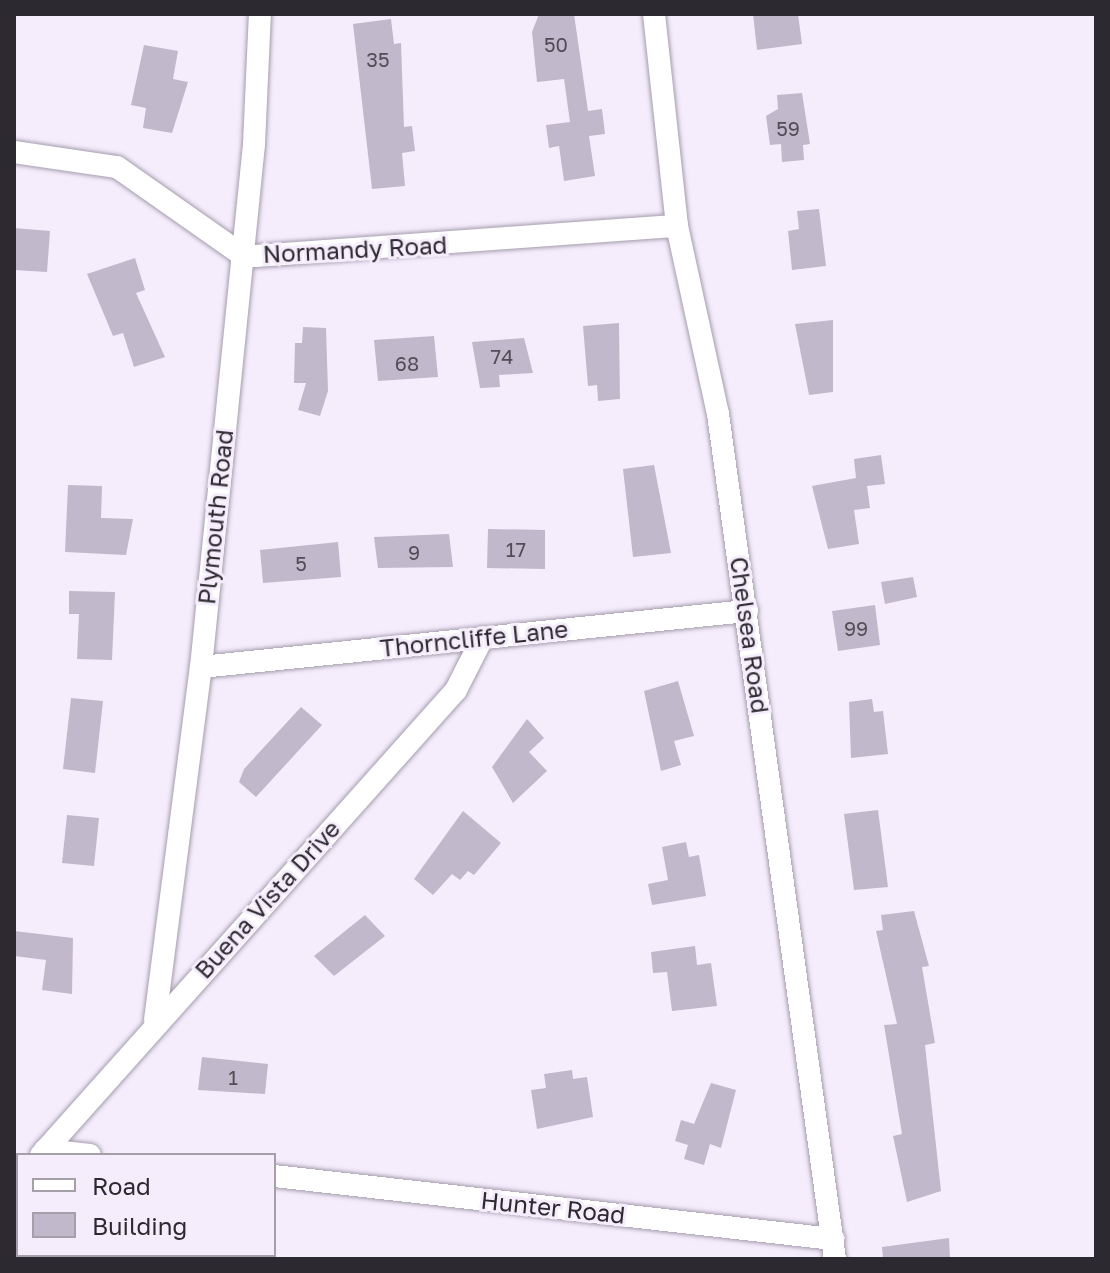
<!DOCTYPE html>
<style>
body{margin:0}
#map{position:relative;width:1110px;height:1273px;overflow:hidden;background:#f5edfc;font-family:"Golos Text",sans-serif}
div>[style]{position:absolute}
.building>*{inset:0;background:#c2b8cb}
.roads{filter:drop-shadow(0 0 2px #a59cae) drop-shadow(0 0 2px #a59cae)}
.minor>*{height:22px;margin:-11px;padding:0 11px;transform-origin:11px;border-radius:11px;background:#fff}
span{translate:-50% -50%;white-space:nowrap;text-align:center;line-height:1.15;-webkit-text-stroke:6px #f5edfc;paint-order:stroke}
.number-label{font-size:20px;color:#524d57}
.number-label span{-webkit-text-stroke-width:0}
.street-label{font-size:24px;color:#2d2930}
.frame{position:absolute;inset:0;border:16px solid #2d2930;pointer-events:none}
.legend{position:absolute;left:16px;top:1153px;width:260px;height:104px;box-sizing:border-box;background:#f5edfc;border:2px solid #a59faa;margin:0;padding:10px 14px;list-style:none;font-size:24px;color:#2d2930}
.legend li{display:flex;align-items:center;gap:16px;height:40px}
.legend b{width:40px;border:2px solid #a59faa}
</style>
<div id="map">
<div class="building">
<div style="clip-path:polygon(539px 14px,574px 14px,588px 111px,602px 109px,605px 134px,589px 136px,595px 176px,564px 181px,559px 146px,549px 148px,546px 125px,570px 122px,564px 79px,537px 82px,532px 32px)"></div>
<div style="clip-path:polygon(753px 14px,798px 14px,802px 44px,757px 50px)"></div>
<div style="clip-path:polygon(391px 19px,394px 44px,401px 43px,404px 127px,412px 126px,415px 151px,402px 153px,405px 186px,372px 189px,353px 24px)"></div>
<div style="clip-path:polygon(144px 45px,178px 51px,173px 79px,188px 82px,172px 133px,143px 128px,146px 108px,131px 105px)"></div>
<div style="clip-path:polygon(802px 93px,810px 144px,803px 145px,804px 160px,782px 162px,781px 144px,770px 145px,766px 116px,778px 109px,777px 95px)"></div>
<div style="clip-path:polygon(819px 209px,826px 266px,792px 270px,788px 231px,799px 229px,797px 211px)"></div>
<div style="clip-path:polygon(14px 228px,50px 231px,47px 272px,14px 270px)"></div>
<div style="clip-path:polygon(135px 258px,145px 290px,136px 293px,165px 357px,134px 367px,123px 333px,113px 336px,87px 274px)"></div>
<div style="clip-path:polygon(833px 320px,833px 392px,809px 395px,795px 324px)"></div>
<div style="clip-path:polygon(619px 323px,620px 399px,598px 401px,597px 385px,588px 386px,583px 326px)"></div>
<div style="clip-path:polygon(303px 327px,326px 328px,328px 391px,320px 416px,298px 410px,306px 383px,294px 383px,295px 343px,302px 343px)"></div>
<div style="clip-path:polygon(434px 336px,438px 377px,378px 381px,374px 340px)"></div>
<div style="clip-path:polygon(524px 338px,533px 373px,499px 375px,500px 387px,480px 388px,472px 342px)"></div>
<div style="clip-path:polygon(881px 455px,885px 484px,867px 486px,870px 508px,854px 510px,859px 544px,828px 549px,812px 486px,856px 478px,854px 459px)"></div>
<div style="clip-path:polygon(654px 465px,671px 553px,633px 557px,623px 469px)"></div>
<div style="clip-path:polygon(68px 485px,102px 486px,101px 518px,133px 519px,126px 555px,65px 552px)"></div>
<div style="clip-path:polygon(488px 529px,545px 530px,545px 569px,487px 568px)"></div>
<div style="clip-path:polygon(449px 534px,453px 567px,378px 568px,374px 537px)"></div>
<div style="clip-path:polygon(338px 542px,341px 577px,263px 583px,260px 550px)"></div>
<div style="clip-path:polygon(913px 577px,917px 597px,885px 604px,881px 582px)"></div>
<div style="clip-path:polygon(69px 591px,115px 592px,112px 660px,77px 659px,79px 614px,69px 614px)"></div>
<div style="clip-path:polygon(875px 605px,880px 645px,838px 651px,832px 611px)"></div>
<div style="clip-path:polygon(678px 681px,694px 736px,674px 741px,681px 765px,661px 771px,644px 691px)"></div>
<div style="clip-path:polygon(71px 698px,103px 701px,95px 773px,63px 769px)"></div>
<div style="clip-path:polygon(872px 699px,874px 712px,883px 711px,888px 754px,851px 758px,849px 702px)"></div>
<div style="clip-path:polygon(301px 707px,322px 725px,256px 797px,239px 782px,244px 769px)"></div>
<div style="clip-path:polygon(527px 719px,544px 738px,529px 752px,547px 771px,513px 803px,492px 767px)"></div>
<div style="clip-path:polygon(878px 810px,888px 887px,854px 890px,844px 814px)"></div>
<div style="clip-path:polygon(463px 811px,501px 843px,474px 875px,468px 871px,460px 880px,452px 874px,433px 895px,414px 879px)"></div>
<div style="clip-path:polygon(67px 815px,99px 818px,94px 866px,62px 863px)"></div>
<div style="clip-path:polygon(686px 842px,689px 857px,699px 855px,706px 896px,652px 905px,648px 884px,668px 880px,662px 847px)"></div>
<div style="clip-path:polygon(914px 911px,929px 966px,922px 967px,935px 1043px,925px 1045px,941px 1191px,907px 1202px,893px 1136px,902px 1134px,884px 1025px,897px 1024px,876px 931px,883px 930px,881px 915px)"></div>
<div style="clip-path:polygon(365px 915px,385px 936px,334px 976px,314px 956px)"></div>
<div style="clip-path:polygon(14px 931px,73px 938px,72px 994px,42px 990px,46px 960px,14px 956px)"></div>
<div style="clip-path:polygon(695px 946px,697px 965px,711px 963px,717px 1006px,672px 1011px,667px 972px,653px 973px,651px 952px)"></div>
<div style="clip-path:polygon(202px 1057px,268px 1064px,265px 1094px,198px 1090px)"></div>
<div style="clip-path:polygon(572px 1070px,573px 1079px,587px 1077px,593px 1117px,537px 1129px,531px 1090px,546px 1088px,544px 1074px)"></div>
<div style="clip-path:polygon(711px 1083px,736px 1090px,721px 1148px,710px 1144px,704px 1165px,684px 1159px,688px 1145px,675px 1141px,681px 1120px,694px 1124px)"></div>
<div style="clip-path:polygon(949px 1238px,950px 1259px,883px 1259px,882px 1247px)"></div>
</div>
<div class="roads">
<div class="minor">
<div style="left:654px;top:14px;width:213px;rotate:83.8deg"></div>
<div style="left:677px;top:226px;width:192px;rotate:77.7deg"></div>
<div style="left:718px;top:414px;width:853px;rotate:82.12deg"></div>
<div style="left:14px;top:152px;width:104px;rotate:8.3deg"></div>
<div style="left:117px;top:167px;width:151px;rotate:35.1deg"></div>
<div style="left:241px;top:254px;width:15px;rotate:8deg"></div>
<div style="left:256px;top:256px;width:422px;rotate:-4.1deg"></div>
<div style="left:201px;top:667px;width:549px;rotate:-5.86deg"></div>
<div style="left:155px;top:1020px;width:356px;rotate:-82.6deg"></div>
<div style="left:201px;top:667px;width:526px;rotate:-84.21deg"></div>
<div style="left:254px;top:144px;width:130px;rotate:-87.4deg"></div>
<div style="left:45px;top:1150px;width:45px;rotate:6.3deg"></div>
<div style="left:41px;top:1155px;width:623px;rotate:-48.25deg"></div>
<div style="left:456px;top:690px;width:59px;rotate:-63deg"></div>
<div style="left:274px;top:1176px;width:563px;rotate:6.43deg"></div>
<div style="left:14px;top:1185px;width:6px;rotate:-45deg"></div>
</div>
</div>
<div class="number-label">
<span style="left:556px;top:44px">50</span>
<span style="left:378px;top:59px">35</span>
<span style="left:788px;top:128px">59</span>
<span style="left:502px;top:356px">74</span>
<span style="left:407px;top:363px">68</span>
<span style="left:516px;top:549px">17</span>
<span style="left:414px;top:552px">9</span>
<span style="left:301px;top:563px">5</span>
<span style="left:856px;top:628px">99</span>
<span style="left:233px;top:1077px">1</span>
</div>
<div class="street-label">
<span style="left:355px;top:249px;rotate:-3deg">Normandy Road</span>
<span style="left:215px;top:517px;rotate:-84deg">Plymouth Road</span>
<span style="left:750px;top:635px;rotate:82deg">Chelsea Road</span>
<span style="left:474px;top:638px;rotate:-6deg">Thorncliffe Lane</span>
<span style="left:267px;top:899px;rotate:-48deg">Buena Vista Drive</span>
<span style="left:553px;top:1207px;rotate:6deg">Hunter Road</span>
</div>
<div class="frame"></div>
<ul class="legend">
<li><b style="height:10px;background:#fff"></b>Road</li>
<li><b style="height:22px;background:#c2b8cb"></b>Building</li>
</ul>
</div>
